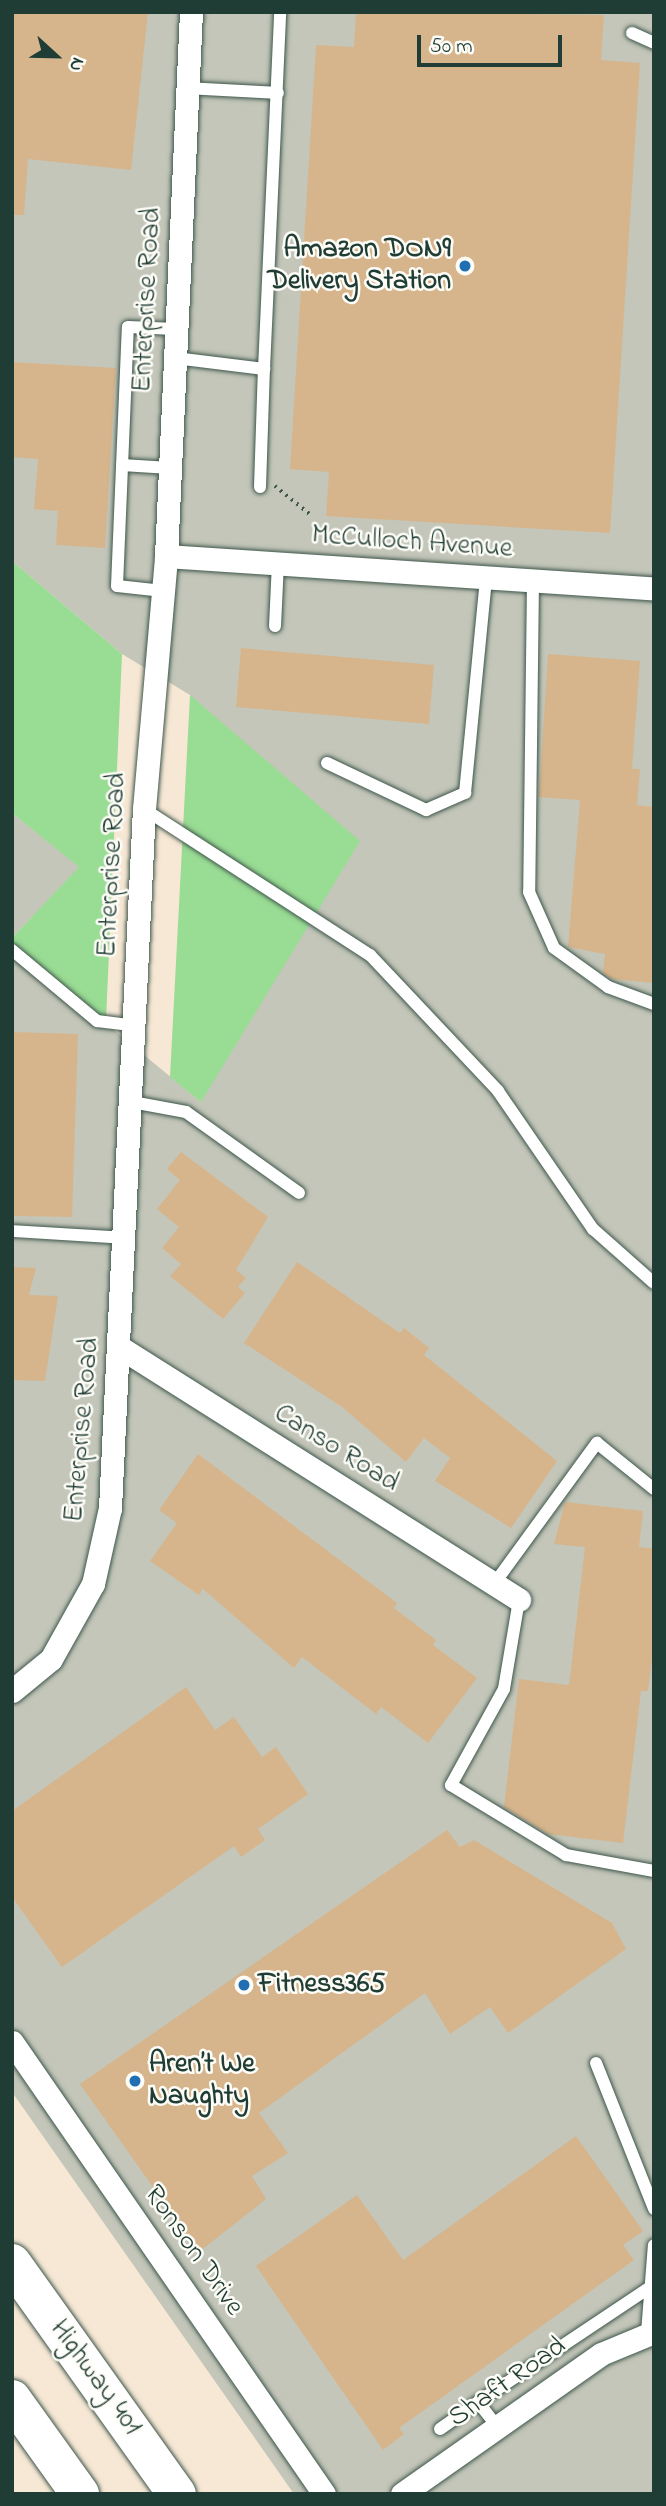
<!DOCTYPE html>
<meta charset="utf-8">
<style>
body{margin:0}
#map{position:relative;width:666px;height:2506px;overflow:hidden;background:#f7e8d5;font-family:"Indie Flower",sans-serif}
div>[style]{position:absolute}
.industrial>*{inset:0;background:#c3c6b9}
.green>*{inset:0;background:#99dc94}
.building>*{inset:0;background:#d7b58c}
.path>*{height:3.5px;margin-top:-1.75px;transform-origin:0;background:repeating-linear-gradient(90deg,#3f574c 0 2px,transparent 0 7px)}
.roads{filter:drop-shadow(0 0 2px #3f574c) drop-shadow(0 0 2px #3f574c)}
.lane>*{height:12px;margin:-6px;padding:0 6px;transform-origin:6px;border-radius:6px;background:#fff}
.street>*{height:23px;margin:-11.5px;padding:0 11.5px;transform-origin:11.5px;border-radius:11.5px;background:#fff}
.highway>*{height:38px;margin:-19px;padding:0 19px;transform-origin:19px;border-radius:19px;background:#fff}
.dots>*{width:19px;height:19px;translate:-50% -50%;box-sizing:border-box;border:4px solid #fdfcf7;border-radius:50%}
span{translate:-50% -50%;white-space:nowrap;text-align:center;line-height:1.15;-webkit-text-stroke:5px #fdfcf7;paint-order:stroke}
.poi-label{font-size:28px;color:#1f3d34;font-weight:700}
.right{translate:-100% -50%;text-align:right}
.left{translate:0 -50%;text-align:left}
.street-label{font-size:28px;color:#1f3d34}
.frame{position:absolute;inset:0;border:14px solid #1f3d34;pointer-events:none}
.north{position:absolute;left:21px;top:21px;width:70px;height:70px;-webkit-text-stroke:5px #fdfcf7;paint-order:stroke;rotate:112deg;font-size:19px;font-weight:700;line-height:28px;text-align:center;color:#1f3d34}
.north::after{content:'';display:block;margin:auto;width:24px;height:32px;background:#1f3d34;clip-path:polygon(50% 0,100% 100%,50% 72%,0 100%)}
.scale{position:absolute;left:417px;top:35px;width:145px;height:32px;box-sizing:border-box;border:4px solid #1f3d34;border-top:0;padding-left:9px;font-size:21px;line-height:24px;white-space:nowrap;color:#1f3d34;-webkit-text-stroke:5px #fdfcf7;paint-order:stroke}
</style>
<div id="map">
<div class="industrial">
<div style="clip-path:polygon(12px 12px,654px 12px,654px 2494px,294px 2494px,12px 2092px,12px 946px,201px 1102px,190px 695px,122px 654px,12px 561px)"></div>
<div style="clip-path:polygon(12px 813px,80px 867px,12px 938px)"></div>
</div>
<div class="green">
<div style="clip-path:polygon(12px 561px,122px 654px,106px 1021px,12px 946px,12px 938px,79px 867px,12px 813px)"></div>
<div style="clip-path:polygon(190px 695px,360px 841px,201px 1102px,170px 1077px)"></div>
</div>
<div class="building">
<div style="clip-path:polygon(12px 12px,148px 12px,131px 170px,28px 159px,24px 215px,12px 215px)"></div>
<div style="clip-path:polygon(356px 12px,604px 15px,601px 60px,640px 63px,610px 533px,326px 516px,329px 472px,290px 469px,316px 45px,354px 47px)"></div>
<div style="clip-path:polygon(12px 362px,116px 368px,105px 548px,56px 545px,58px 511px,34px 509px,38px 459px,12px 457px)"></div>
<div style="clip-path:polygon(241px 648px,434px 665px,429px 724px,236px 707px)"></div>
<div style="clip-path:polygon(548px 654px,640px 661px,632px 769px,640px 769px,637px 805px,654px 807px,654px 983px,612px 979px,603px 973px,605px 954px,568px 947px,580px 800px,539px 797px)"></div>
<div style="clip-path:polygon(12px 1032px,78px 1034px,72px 1217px,12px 1216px)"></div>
<div style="clip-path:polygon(181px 1152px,268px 1217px,236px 1270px,246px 1278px,238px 1287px,245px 1293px,223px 1319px,170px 1276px,181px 1264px,162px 1248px,179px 1227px,157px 1209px,180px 1180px,167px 1169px)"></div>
<div style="clip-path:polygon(297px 1262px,400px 1333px,404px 1328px,429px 1348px,424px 1355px,557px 1461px,511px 1528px,435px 1481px,450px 1458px,424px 1438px,406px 1462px,342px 1407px,244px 1343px)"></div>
<div style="clip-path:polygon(12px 1267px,36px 1268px,29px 1295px,58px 1296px,45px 1381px,12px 1380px)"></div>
<div style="clip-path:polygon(198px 1454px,397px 1603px,394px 1608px,436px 1640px,433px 1645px,477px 1678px,428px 1743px,381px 1707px,376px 1714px,302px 1657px,294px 1668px,203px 1589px,199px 1595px,150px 1561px,177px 1523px,159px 1510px)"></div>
<div style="clip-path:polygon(565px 1502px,643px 1511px,639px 1547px,654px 1549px,654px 1642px,648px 1691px,641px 1691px,623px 1843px,548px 1834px,504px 1807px,519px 1679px,569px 1685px,585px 1547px,554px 1544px)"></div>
<div style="clip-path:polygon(186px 1687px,215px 1730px,234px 1717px,262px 1757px,276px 1747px,308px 1794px,258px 1829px,265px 1840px,241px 1857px,234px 1846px,62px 1967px,12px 1897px,12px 1811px)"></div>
<div style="clip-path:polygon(447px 1830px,460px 1847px,474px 1840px,612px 1923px,626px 1949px,508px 2033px,490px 2007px,450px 2034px,425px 1993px,259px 2113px,288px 2153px,252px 2176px,266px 2199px,199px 2252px,80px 2084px)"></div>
<div style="clip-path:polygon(576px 2136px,643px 2231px,623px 2245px,634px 2260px,399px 2428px,404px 2434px,383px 2450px,256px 2266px,357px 2195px,403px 2260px)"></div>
</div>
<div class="path">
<div style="left:275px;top:486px;width:46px;rotate:38.9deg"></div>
</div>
<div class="roads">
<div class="lane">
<div style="left:632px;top:33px;width:24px;rotate:24deg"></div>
<div style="left:187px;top:88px;width:91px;rotate:3.1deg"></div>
<div style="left:175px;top:358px;width:90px;rotate:7deg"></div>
<div style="left:264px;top:369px;width:357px;rotate:-87.4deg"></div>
<div style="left:122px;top:465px;width:48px;rotate:3.6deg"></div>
<div style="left:260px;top:487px;width:118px;rotate:-88.1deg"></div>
<div style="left:533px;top:581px;width:311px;rotate:90.7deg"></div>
<div style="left:529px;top:892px;width:61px;rotate:65.9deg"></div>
<div style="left:554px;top:948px;width:67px;rotate:35.8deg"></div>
<div style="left:608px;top:987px;width:49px;rotate:20.3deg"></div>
<div style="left:163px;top:591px;width:46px;rotate:-173.8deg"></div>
<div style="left:117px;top:586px;width:259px;rotate:-87.6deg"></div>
<div style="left:128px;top:327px;width:48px;rotate:2.4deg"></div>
<div style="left:275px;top:626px;width:63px;rotate:-87.3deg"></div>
<div style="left:327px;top:763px;width:110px;rotate:25.4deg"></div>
<div style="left:426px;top:810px;width:43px;rotate:-23.6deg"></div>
<div style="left:465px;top:793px;width:217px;rotate:-84.4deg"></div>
<div style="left:144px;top:809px;width:269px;rotate:32.9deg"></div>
<div style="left:370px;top:955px;width:187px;rotate:46.7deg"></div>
<div style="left:498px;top:1091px;width:168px;rotate:55.5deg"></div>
<div style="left:593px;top:1229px;width:81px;rotate:41.5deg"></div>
<div style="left:12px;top:950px;width:111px;rotate:39.9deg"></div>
<div style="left:97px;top:1021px;width:38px;rotate:7deg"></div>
<div style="left:132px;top:1102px;width:55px;rotate:10.5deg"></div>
<div style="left:186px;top:1112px;width:139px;rotate:35.6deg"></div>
<div style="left:12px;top:1231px;width:113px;rotate:3.5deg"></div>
<div style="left:494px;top:1584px;width:175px;rotate:-53.9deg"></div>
<div style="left:597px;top:1443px;width:73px;rotate:38.9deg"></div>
<div style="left:519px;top:1600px;width:90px;rotate:99.6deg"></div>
<div style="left:504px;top:1689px;width:110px;rotate:118.9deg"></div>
<div style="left:451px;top:1785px;width:135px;rotate:31.3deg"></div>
<div style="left:566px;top:1855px;width:89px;rotate:10.3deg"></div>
<div style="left:596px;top:2063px;width:157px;rotate:68.3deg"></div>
<div style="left:647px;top:2333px;width:88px;rotate:-85.5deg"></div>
<div style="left:478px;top:2402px;width:209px;rotate:-33.7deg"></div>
<div style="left:440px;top:2429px;width:47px;rotate:-35.4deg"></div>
<div style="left:478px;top:2402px;width:31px;rotate:52deg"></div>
</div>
<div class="street">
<div style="left:166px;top:556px;width:489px;rotate:3.8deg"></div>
<div style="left:121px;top:1348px;width:471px;rotate:32.3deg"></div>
<div style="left:12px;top:1691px;width:50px;rotate:-39.4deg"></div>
<div style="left:51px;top:1659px;width:86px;rotate:-60.8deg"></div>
<div style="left:93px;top:1584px;width:78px;rotate:-77.4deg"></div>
<div style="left:110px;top:1508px;width:700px;rotate:-87.22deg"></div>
<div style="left:144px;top:809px;width:254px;rotate:-85deg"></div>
<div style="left:166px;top:556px;width:545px;rotate:-87.37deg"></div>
<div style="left:12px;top:2042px;width:549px;rotate:55.38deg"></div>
<div style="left:402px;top:2494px;width:243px;rotate:-35.1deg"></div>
<div style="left:601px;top:2354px;width:57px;rotate:-22.5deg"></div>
</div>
<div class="highway">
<div style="left:12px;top:2263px;width:284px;rotate:54.5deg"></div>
<div style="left:12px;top:2399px;width:117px;rotate:54.4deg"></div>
</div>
</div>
<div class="dots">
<div style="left:465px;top:266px;background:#1f6fb2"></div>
<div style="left:244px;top:1985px;background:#1f6fb2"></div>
<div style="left:135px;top:2081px;background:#1f6fb2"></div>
</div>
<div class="poi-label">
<span class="right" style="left:451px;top:266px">Amazon DON9<br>Delivery Station</span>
<span class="left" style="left:258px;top:1985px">Fitness365</span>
<span class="left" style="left:149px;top:2081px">Aren’t We<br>Naughty</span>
</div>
<div class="street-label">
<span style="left:148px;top:300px;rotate:-87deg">Enterprise Road</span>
<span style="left:412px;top:543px;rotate:4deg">McCulloch Avenue</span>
<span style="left:113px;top:865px;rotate:-87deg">Enterprise Road</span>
<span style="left:83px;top:1430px;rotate:-85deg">Enterprise Road</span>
<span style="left:336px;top:1449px;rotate:32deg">Canso Road</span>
<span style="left:193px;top:2251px;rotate:55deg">Ronson Drive</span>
<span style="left:95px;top:2378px;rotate:54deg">Highway 401</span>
<span style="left:508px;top:2383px;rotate:-35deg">Shaft Road</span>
</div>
<div class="frame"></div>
<div class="north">N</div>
<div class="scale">50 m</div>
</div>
